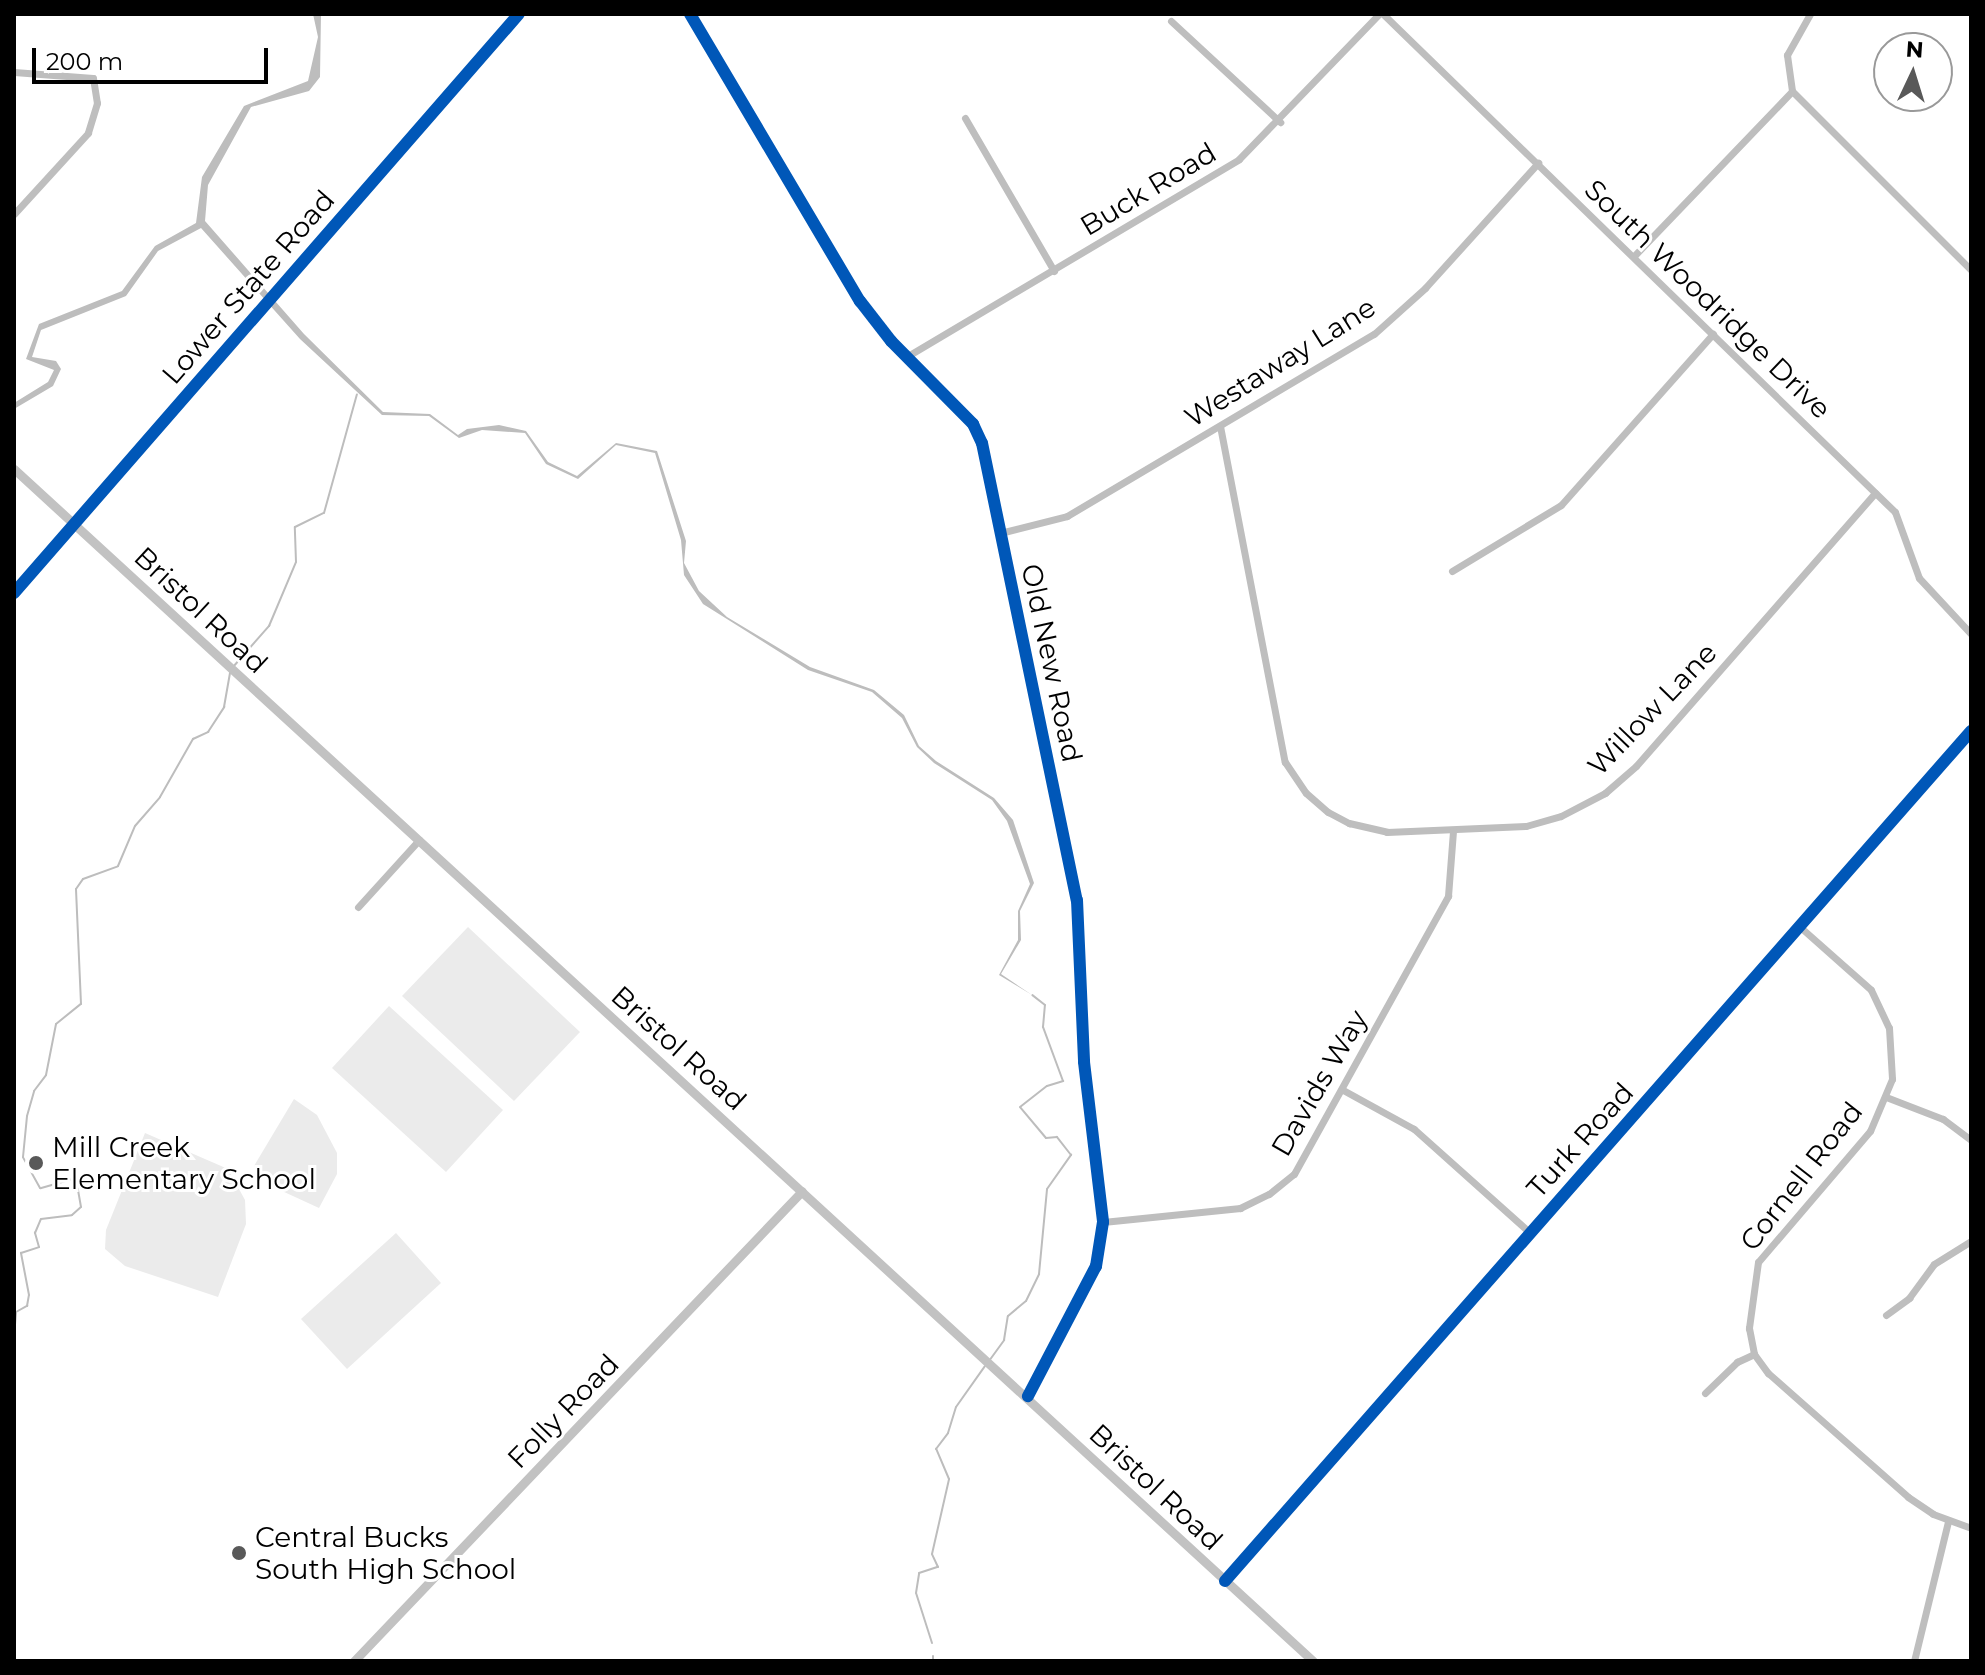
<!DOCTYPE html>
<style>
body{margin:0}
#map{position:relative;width:1985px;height:1675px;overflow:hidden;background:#fff;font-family:Montserrat,sans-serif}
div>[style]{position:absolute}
.green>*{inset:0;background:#ebebeb}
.water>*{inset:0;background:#bdbdbd}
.stream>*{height:2px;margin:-1px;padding:0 1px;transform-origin:1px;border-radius:1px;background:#bdbdbd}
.street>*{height:7px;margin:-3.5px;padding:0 3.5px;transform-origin:3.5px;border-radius:3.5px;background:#bebebe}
.secondary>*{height:9px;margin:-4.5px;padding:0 4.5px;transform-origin:4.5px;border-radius:4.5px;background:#c2c2c2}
.cycleway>*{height:12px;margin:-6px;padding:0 6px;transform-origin:6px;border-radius:6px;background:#0057b8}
.dots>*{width:22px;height:22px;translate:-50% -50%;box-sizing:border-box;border:4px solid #fff;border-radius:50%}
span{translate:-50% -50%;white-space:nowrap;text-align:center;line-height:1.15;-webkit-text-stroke:6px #fff;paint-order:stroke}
.street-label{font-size:28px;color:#000}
.poi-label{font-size:28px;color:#000}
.left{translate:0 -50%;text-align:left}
.frame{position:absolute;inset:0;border:16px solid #000;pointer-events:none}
.north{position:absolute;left:1873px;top:32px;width:80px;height:80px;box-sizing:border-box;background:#fff;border:2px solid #999;border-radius:50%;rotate:4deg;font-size:22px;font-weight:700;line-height:32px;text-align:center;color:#000}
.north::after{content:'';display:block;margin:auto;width:28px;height:36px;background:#595959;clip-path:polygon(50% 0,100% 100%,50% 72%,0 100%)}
.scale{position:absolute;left:32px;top:48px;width:236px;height:36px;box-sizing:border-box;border:4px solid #000;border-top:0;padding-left:10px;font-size:24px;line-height:28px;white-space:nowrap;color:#000;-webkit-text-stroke:6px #fff;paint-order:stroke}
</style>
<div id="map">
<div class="green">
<div style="clip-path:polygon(468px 927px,580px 1032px,514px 1101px,402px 996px)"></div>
<div style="clip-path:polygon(389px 1006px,503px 1110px,446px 1172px,332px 1068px)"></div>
<div style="clip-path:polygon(294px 1099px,317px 1115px,337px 1153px,337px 1174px,319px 1208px,282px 1191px,254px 1166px)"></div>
<div style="clip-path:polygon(145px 1133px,228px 1169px,245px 1200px,246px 1224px,218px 1297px,125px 1266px,105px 1249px,106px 1230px)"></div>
<div style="clip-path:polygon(396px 1233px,441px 1283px,347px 1369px,301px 1319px)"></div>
</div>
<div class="water">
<div style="clip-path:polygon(313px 14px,321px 14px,320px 77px,309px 91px,251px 107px,208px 185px,205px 221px,304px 334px,383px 412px,430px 414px,458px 435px,467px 429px,499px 425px,526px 431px,548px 462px,577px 476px,616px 443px,657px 451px,686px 541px,684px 563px,699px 591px,727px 617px,810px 667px,874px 690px,904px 715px,919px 746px,936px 761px,994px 798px,1013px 820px,1034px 883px,1020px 911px,1021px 940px,1001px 974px,1032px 995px,999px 975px,1018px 940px,1018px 911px,1030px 884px,1007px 821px,992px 800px,934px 763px,917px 747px,902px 718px,872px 692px,808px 670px,703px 604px,684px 575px,681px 540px,655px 453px,616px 445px,578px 479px,546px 464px,525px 433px,482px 430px,459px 438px,429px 416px,382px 415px,300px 339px,201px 228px,158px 251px,126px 296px,41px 330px,32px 357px,56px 361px,61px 369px,53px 386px,14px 409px,14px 403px,48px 382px,54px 370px,26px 359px,39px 324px,122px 291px,155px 246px,196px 223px,202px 177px,244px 106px,308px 81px,318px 37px)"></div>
</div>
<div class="stream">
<div style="left:233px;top:667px;width:55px;rotate:-48.7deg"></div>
<div style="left:269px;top:626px;width:69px;rotate:-67.1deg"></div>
<div style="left:296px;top:562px;width:35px;rotate:-92deg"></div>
<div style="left:295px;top:527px;width:32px;rotate:-26deg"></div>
<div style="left:324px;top:513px;width:123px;rotate:-74.5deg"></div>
<div style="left:14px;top:1336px;width:24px;rotate:-85deg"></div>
<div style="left:16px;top:1312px;width:13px;rotate:-29deg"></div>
<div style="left:27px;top:1306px;width:11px;rotate:-80deg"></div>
<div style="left:29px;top:1295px;width:43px;rotate:-100.8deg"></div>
<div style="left:21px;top:1253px;width:19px;rotate:-18deg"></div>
<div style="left:39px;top:1247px;width:15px;rotate:-106deg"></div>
<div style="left:35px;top:1233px;width:15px;rotate:-67deg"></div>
<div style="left:41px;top:1219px;width:31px;rotate:-7deg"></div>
<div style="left:72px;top:1215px;width:12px;rotate:-42deg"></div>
<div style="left:81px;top:1207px;width:29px;rotate:-100deg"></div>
<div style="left:76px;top:1178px;width:37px;rotate:164deg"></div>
<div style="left:40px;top:1188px;width:35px;rotate:-119deg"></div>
<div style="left:23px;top:1157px;width:41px;rotate:-84.4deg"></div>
<div style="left:27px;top:1116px;width:26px;rotate:-74deg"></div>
<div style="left:34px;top:1091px;width:20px;rotate:-53deg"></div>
<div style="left:46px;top:1075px;width:52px;rotate:-78.9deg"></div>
<div style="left:56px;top:1024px;width:32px;rotate:-39deg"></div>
<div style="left:81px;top:1004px;width:115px;rotate:-92.5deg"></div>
<div style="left:76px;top:889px;width:12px;rotate:-55deg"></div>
<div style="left:83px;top:879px;width:37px;rotate:-20deg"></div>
<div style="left:118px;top:866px;width:43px;rotate:-67deg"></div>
<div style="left:135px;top:826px;width:38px;rotate:-49deg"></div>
<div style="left:160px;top:797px;width:67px;rotate:-60.4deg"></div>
<div style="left:193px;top:739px;width:17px;rotate:-25deg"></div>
<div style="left:208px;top:732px;width:30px;rotate:-57deg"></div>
<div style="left:224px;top:707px;width:36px;rotate:-80deg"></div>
<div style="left:989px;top:1361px;width:26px;rotate:-54deg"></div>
<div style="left:1004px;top:1340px;width:24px;rotate:-81deg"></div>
<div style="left:1008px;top:1316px;width:23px;rotate:-40deg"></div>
<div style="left:1026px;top:1301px;width:30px;rotate:-64deg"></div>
<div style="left:1039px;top:1274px;width:85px;rotate:-84.6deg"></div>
<div style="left:1047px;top:1189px;width:42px;rotate:-54.8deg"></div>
<div style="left:1071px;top:1155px;width:23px;rotate:-128deg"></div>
<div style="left:1057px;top:1137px;width:11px;rotate:175deg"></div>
<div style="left:1046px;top:1138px;width:40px;rotate:-130deg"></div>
<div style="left:1020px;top:1107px;width:34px;rotate:-38deg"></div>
<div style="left:1047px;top:1086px;width:17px;rotate:-17deg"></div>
<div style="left:1063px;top:1081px;width:58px;rotate:-110.3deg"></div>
<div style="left:1043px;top:1027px;width:22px;rotate:-85deg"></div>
<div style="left:1045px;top:1005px;width:16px;rotate:-142deg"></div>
<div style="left:932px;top:1643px;width:52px;rotate:-107.7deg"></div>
<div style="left:916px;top:1593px;width:20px;rotate:-81deg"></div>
<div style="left:919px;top:1573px;width:20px;rotate:-18deg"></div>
<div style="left:938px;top:1567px;width:14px;rotate:-115deg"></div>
<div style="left:932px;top:1554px;width:77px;rotate:-77.2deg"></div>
<div style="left:949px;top:1479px;width:33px;rotate:-113deg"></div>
<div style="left:936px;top:1449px;width:20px;rotate:-53deg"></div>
<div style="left:948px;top:1433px;width:27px;rotate:-73deg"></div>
<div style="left:956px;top:1407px;width:50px;rotate:-54.7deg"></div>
<div style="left:933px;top:1656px;width:5px;rotate:90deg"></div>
</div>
<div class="street">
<div style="left:690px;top:14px;width:334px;rotate:59.4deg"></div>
<div style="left:860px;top:301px;width:51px;rotate:52.2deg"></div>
<div style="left:891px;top:341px;width:117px;rotate:45.3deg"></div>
<div style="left:973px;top:424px;width:21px;rotate:65deg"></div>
<div style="left:982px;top:443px;width:467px;rotate:78.3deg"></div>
<div style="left:1077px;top:900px;width:162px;rotate:87.5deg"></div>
<div style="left:1084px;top:1062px;width:161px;rotate:83.2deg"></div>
<div style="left:1103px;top:1222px;width:45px;rotate:99deg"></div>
<div style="left:1096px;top:1266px;width:147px;rotate:117.6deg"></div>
<div style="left:1383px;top:14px;width:714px;rotate:44.21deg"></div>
<div style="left:1895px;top:512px;width:70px;rotate:70deg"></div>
<div style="left:1919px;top:578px;width:76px;rotate:47.1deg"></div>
<div style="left:1810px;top:14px;width:47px;rotate:119.3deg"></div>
<div style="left:1787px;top:55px;width:36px;rotate:82deg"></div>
<div style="left:1792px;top:91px;width:253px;rotate:45deg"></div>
<div style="left:1171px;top:21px;width:149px;rotate:42.8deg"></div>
<div style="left:14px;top:72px;width:79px;rotate:4.3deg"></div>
<div style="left:93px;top:78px;width:25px;rotate:81deg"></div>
<div style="left:97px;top:103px;width:31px;rotate:107deg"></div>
<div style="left:88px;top:133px;width:110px;rotate:132.4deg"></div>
<div style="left:965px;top:118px;width:177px;rotate:59.8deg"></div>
<div style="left:1634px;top:256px;width:228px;rotate:-46.2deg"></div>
<div style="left:906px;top:357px;width:387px;rotate:-30.7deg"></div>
<div style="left:1239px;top:159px;width:202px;rotate:-46deg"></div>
<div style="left:1220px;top:426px;width:342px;rotate:79.1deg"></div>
<div style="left:1285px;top:762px;width:37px;rotate:56deg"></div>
<div style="left:1306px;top:793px;width:29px;rotate:41deg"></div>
<div style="left:1328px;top:812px;width:24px;rotate:28deg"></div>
<div style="left:1349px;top:823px;width:39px;rotate:13deg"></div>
<div style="left:1387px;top:832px;width:139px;rotate:-2.5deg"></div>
<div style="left:1526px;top:826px;width:36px;rotate:-16deg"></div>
<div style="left:1561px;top:816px;width:50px;rotate:-27.6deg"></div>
<div style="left:1605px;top:793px;width:41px;rotate:-41.1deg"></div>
<div style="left:1636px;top:766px;width:363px;rotate:-48.8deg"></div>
<div style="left:1000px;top:533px;width:69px;rotate:-14.2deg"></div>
<div style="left:1067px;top:516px;width:357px;rotate:-30.7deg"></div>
<div style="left:1374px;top:334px;width:69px;rotate:-42deg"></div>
<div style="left:1425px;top:288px;width:169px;rotate:-47.9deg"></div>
<div style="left:1452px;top:571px;width:127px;rotate:-31.2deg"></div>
<div style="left:1561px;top:505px;width:229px;rotate:-48.4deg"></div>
<div style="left:358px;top:907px;width:91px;rotate:-47.7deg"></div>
<div style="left:1799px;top:926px;width:96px;rotate:41.6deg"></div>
<div style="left:1871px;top:990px;width:42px;rotate:64.7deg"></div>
<div style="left:1889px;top:1028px;width:51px;rotate:86.6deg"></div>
<div style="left:1892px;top:1079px;width:56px;rotate:112.9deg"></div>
<div style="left:1870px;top:1131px;width:172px;rotate:130.5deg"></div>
<div style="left:1758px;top:1262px;width:67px;rotate:97.8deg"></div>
<div style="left:1749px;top:1328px;width:26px;rotate:79deg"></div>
<div style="left:1754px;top:1354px;width:24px;rotate:54deg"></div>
<div style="left:1768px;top:1373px;width:187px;rotate:41.5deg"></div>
<div style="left:1908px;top:1497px;width:30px;rotate:34deg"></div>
<div style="left:1933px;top:1514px;width:40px;rotate:20.2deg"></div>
<div style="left:1343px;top:1090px;width:81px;rotate:28.8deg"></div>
<div style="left:1414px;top:1129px;width:154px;rotate:41.8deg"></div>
<div style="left:1886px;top:1097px;width:61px;rotate:21.1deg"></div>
<div style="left:1943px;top:1119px;width:35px;rotate:37deg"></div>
<div style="left:1103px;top:1222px;width:138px;rotate:-5.8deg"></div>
<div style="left:1240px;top:1208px;width:32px;rotate:-26deg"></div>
<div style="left:1269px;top:1194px;width:32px;rotate:-39deg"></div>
<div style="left:1294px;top:1174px;width:318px;rotate:-61deg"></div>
<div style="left:1448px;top:896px;width:65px;rotate:-85.6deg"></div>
<div style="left:1886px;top:1315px;width:29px;rotate:-36deg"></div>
<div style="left:1909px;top:1298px;width:42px;rotate:-53.7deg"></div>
<div style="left:1934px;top:1264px;width:44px;rotate:-31.9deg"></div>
<div style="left:1705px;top:1393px;width:45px;rotate:-44.1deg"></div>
<div style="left:1737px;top:1362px;width:19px;rotate:-25deg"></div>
<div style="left:1914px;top:1661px;width:144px;rotate:-76.3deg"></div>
</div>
<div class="secondary">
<div style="left:14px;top:469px;width:1763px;rotate:42.54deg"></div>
<div style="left:14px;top:593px;width:768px;rotate:-48.91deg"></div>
<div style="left:1225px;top:1581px;width:1131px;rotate:-48.73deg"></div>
<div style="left:354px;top:1661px;width:649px;rotate:-46.37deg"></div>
</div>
<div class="cycleway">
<div style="left:690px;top:14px;width:334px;rotate:59.4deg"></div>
<div style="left:860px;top:301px;width:51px;rotate:52.2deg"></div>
<div style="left:891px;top:341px;width:117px;rotate:45.3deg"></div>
<div style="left:973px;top:424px;width:21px;rotate:65deg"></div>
<div style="left:982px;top:443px;width:467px;rotate:78.3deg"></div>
<div style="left:1077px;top:900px;width:162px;rotate:87.5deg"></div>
<div style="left:1084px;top:1062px;width:161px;rotate:83.2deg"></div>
<div style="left:1103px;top:1222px;width:45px;rotate:99deg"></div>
<div style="left:1096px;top:1266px;width:147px;rotate:117.6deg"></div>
<div style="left:14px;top:593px;width:768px;rotate:-48.91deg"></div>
<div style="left:1225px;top:1581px;width:1131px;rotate:-48.73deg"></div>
</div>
<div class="dots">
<div style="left:36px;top:1163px;background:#595959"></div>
<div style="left:239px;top:1553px;background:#595959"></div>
</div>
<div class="street-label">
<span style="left:1148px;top:189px;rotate:-31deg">Buck Road</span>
<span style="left:248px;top:287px;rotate:-49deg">Lower State Road</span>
<span style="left:1708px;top:299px;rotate:44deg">South Woodridge Drive</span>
<span style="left:1280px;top:362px;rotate:-32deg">Westaway Lane</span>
<span style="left:201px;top:610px;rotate:43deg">Bristol Road</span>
<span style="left:1052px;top:663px;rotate:78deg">Old New Road</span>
<span style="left:1652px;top:709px;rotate:-46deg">Willow Lane</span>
<span style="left:679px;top:1048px;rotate:42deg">Bristol Road</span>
<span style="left:1319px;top:1083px;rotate:-60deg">Davids Way</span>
<span style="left:1580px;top:1140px;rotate:-48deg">Turk Road</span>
<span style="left:1801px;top:1176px;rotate:-52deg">Cornell Road</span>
<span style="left:563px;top:1411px;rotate:-46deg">Folly Road</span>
<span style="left:1156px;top:1487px;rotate:43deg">Bristol Road</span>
</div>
<div class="poi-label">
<span class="left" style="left:52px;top:1163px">Mill Creek<br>Elementary School</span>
<span class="left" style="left:255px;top:1553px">Central Bucks<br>South High School</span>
</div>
<div class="frame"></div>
<div class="north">N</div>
<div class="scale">200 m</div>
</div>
